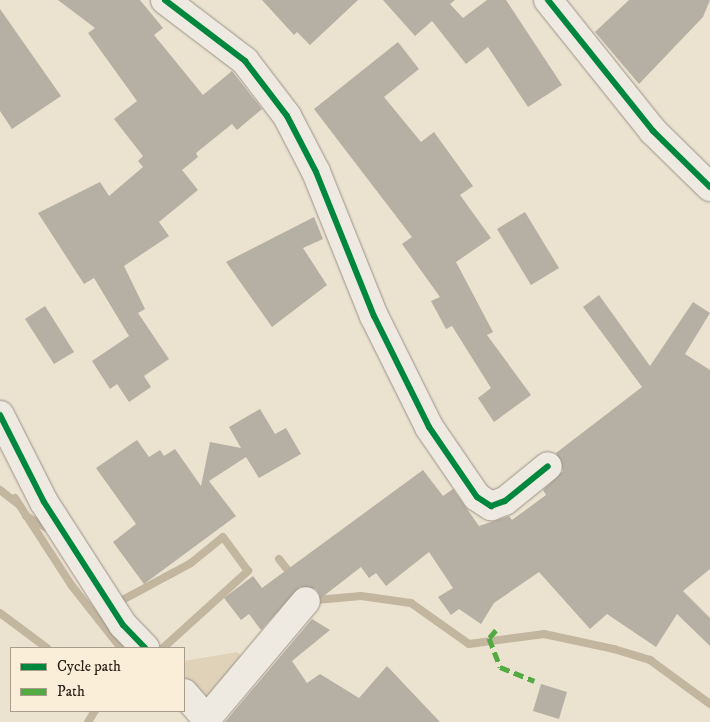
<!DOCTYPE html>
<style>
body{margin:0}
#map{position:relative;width:710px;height:722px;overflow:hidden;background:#ebe2d0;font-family:"IM FELL DW Pica",serif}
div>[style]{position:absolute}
.green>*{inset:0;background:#dfd2b9}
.stream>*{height:8px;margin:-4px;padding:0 4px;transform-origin:4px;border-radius:4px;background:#c3b69f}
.building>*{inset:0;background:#b6afa3}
.roads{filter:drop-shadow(0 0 1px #9a9388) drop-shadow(0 0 1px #9a9388)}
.minor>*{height:28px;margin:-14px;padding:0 14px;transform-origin:14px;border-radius:14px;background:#eeeae1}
.quiet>*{height:5px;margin-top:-2.5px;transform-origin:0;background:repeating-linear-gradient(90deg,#54aa42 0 10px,transparent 0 15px)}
.cycleway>*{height:6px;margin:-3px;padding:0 3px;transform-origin:3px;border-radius:3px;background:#00873e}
span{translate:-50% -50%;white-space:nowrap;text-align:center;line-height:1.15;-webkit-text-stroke:5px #faeed9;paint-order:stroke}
.legend{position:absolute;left:10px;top:647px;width:175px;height:65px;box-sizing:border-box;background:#faeed9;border:1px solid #a89c8d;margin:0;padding:6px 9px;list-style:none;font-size:15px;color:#2d221a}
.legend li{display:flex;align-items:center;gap:10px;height:25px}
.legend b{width:25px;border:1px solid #a89c8d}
</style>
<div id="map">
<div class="green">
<div style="clip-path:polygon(237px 652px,243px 657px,205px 702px,184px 678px,184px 661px)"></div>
</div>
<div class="stream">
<div style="left:0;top:490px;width:23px;rotate:38deg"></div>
<div style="left:15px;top:498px;width:105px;rotate:57.1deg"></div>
<div style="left:72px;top:586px;width:79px;rotate:51.7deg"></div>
<div style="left:26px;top:516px;width:24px;rotate:30deg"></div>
<div style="left:279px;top:559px;width:23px;rotate:52deg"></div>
<div style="left:310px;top:597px;width:7px;rotate:27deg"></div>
<div style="left:316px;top:600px;width:45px;rotate:-5.1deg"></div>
<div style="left:361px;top:596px;width:50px;rotate:8deg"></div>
<div style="left:411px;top:603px;width:71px;rotate:35.3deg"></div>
<div style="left:469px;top:644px;width:76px;rotate:-7.6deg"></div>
<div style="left:544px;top:634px;width:72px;rotate:12.1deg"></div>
<div style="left:614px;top:649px;width:38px;rotate:17deg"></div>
<div style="left:650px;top:660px;width:74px;rotate:36.3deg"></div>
<div style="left:115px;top:604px;width:86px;rotate:-28.3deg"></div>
<div style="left:191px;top:563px;width:41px;rotate:-39.1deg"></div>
<div style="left:223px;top:537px;width:42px;rotate:53.7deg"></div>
<div style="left:0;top:613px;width:59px;rotate:36.7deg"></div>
<div style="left:163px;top:648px;width:115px;rotate:-42.2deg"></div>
<div style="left:88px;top:722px;width:13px;rotate:-58deg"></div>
</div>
<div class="building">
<div style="clip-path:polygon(58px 0,140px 0,163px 28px,154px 35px,203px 95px,232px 71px,262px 109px,237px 130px,232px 124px,196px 153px,198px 157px,182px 170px,198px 190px,159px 222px,169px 236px,124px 266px,145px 309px,138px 313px,169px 359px,144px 376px,151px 387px,129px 402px,117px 384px,110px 389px,92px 361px,129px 336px,94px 278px,84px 284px,38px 213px,100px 182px,109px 196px,143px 167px,138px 161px,143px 156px,114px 119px,137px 101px,88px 33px,95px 28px)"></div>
<div style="clip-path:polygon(262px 0,358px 0,310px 45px,297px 32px,294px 35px)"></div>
<div style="clip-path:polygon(383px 0,455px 0,450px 4px,463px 18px,487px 0,506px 0,562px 85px,528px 107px,488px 47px,466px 64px,432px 21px,415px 36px)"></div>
<div style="clip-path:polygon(629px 0,710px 0,703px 17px,639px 84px,595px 32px)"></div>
<div style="clip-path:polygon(0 9px,61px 96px,12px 129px,0 111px)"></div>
<div style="clip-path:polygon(398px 42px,419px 69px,384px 97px,421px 142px,434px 132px,473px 186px,460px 195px,491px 238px,456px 262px,493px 332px,487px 335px,531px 395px,494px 422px,478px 398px,491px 388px,452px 326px,446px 329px,431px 301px,440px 297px,402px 244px,412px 237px,314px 109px)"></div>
<div style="clip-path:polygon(525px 212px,559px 268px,531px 285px,497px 229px)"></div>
<div style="clip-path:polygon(314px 217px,323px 239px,303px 248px,327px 285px,272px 327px,226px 262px)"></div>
<div style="clip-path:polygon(599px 295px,650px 366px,693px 302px,710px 313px,685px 354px,710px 370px,710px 569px,683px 591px,710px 618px,710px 646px,677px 614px,656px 647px,607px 614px,590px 629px,539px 572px,494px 603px,481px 624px,459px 609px,451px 615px,438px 597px,453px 588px,429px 552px,386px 586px,376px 573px,369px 578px,361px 567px,321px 598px,316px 589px,300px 587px,261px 630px,249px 614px,241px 620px,224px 598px,253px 576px,262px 588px,423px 470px,443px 496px,453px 489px,479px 526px,509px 516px,512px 520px,546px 495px,543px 490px,563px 471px,556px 453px,642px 387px,583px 307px)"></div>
<div style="clip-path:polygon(45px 306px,74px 352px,54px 364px,25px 319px)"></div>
<div style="clip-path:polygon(260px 409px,275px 434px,286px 428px,301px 454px,259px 478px,246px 457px,209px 481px,236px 516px,144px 584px,113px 542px,136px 524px,96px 468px,137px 440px,149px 457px,160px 450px,164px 456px,175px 449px,201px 486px,210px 442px,241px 448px,229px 427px)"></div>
<div style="clip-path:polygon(312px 619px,330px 630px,292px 661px,307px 683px,320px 674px,359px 698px,387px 666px,440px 722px,225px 722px)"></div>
<div style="clip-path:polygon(541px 684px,567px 692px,559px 719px,533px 711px)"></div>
</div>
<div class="roads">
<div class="minor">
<div style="left:165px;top:0;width:101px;rotate:37.3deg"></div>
<div style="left:245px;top:61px;width:69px;rotate:52.6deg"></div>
<div style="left:287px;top:116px;width:63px;rotate:62.6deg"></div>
<div style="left:316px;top:172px;width:155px;rotate:68.1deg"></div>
<div style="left:374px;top:316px;width:124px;rotate:63.6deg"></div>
<div style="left:429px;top:427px;width:85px;rotate:55.6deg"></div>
<div style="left:477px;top:497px;width:17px;rotate:33deg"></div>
<div style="left:491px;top:506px;width:15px;rotate:-20deg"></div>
<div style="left:505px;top:501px;width:55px;rotate:-39.1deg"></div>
<div style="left:548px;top:0;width:168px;rotate:51.3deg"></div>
<div style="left:653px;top:131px;width:80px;rotate:44.5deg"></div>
<div style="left:0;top:415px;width:97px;rotate:63.2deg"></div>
<div style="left:44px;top:502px;width:146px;rotate:57.3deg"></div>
<div style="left:123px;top:625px;width:32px;rotate:46deg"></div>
<div style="left:184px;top:693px;width:33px;rotate:49deg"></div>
<div style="left:204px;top:722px;width:158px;rotate:-49.9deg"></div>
</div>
</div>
<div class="quiet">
<div style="left:496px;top:630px;width:11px;rotate:131deg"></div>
<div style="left:489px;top:638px;width:31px;rotate:69deg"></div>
<div style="left:500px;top:667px;width:37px;rotate:22deg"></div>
</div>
<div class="cycleway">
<div style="left:165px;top:0;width:101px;rotate:37.3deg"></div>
<div style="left:245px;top:61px;width:69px;rotate:52.6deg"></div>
<div style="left:287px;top:116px;width:63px;rotate:62.6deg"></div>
<div style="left:316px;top:172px;width:155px;rotate:68.1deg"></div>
<div style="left:374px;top:316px;width:124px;rotate:63.6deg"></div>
<div style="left:429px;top:427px;width:85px;rotate:55.6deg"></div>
<div style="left:477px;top:497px;width:17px;rotate:33deg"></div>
<div style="left:491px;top:506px;width:15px;rotate:-20deg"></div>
<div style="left:505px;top:501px;width:55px;rotate:-39.1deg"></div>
<div style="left:548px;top:0;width:168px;rotate:51.3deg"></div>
<div style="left:653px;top:131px;width:80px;rotate:44.5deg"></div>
<div style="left:0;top:415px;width:97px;rotate:63.2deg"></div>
<div style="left:44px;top:502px;width:146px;rotate:57.3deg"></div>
<div style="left:123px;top:625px;width:32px;rotate:46deg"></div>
</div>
<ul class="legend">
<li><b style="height:6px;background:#00873e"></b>Cycle path</li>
<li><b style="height:6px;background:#54aa42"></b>Path</li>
</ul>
</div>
